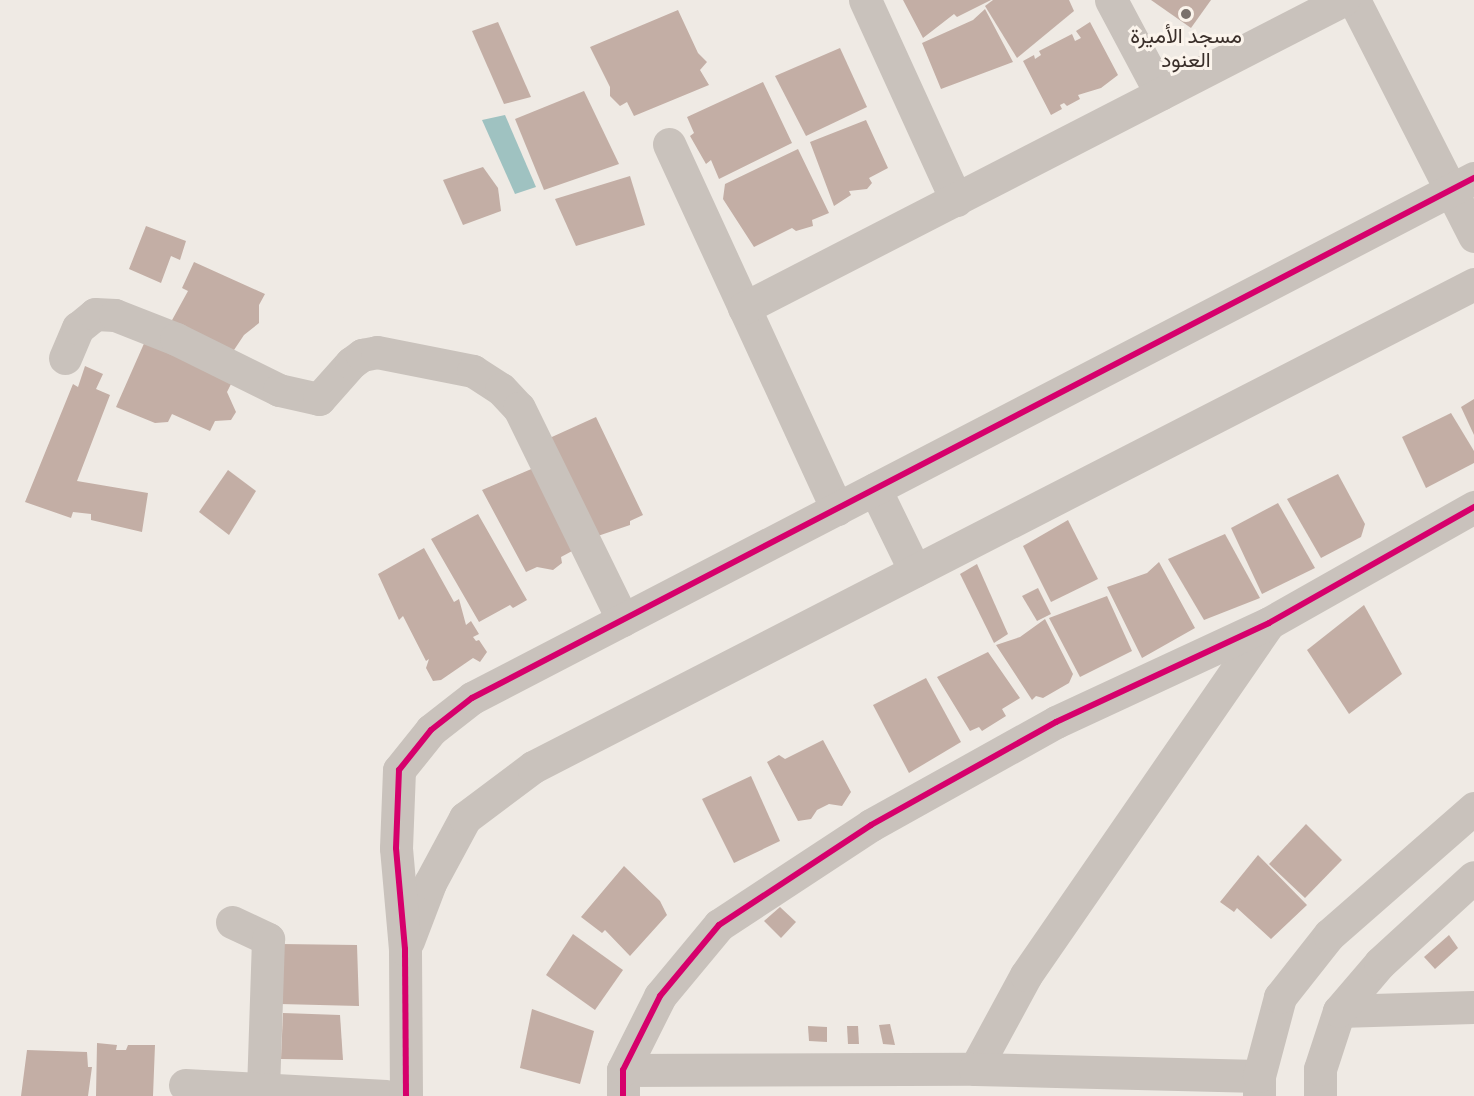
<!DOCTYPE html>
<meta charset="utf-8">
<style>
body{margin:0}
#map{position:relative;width:1474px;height:1096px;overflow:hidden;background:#efeae4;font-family:Cabin,Vazirmatn,sans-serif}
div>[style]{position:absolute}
.water>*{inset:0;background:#9fc2c1}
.building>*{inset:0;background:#c3aea5}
.minor>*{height:33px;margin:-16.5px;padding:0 16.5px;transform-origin:16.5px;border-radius:16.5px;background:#c9c2bc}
.cycleway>*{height:6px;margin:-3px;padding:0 3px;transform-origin:3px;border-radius:3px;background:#d6006c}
.dots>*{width:16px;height:16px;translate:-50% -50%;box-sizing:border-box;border:3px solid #fbf4ec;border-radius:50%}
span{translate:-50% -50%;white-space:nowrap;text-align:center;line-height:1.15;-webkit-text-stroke:6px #fbf4ec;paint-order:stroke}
.poi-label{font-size:21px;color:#3a2f2a}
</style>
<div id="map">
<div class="water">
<div style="clip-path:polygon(505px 115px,536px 187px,515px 194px,482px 120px)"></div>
</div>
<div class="building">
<div style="clip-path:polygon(903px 0,991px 0,957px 17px,954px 14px,923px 38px)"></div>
<div style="clip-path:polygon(993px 0,1069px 0,1074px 11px,1017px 58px,985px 6px)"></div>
<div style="clip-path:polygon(1151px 0,1211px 0,1191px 28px)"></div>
<div style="clip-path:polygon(985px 9px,1013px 62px,941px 89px,922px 43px,973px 20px)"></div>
<div style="clip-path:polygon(678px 10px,698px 53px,707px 62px,700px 70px,709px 85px,634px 116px,627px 102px,620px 106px,610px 96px,610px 87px,590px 47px)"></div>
<div style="clip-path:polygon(498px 22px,531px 97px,504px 104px,472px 31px)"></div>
<div style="clip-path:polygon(1090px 22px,1118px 75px,1101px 88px,1078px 95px,1080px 99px,1067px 106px,1064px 103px,1060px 105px,1062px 109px,1051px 115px,1023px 61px,1034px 55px,1035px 59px,1041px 55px,1039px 51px,1072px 34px,1075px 41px,1081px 38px,1076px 31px)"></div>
<div style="clip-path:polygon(840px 48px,867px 107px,806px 136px,775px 76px)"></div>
<div style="clip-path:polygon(763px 82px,792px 143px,719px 179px,711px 160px,706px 164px,690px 136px,694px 133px,687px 117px)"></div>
<div style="clip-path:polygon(584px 91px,619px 164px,544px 190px,515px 119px)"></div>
<div style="clip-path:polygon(866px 120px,888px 168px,869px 178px,872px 183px,867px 189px,849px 191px,851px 195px,834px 206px,810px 142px)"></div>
<div style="clip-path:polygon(798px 149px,829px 213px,812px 220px,813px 226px,796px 231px,792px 228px,754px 247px,723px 199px,725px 184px)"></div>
<div style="clip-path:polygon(483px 167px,498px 188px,501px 211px,463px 225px,443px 180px)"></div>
<div style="clip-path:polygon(630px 176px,645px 225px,576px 246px,555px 199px)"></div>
<div style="clip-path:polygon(146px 226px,186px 241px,180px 260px,171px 256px,161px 283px,129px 269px)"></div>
<div style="clip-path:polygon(194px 262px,265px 294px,259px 305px,259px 323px,244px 335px,232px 353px,171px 322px,188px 291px,182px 288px)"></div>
<div style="clip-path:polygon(146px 339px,233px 380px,227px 392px,236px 412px,231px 420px,215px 421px,210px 431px,172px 414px,168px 422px,155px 423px,116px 407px)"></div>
<div style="clip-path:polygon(85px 366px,103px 374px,96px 389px,110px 395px,77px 481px,148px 493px,142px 532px,91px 520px,91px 514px,73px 512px,71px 518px,25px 502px,73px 384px,78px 387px)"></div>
<div style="clip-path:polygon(1474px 399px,1474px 435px,1461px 407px)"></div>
<div style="clip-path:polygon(1451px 413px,1474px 451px,1474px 463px,1426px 488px,1402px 437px)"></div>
<div style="clip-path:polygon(596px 417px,643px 515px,630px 521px,630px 525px,589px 539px,543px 441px)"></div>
<div style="clip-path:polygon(536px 467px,574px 550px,561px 557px,562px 563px,553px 570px,537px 567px,526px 572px,482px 490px)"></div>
<div style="clip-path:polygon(228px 470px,256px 491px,229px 535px,199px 512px)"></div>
<div style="clip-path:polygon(1338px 474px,1365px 524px,1361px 537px,1321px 558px,1287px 499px)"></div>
<div style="clip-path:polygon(1278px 503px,1315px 568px,1262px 594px,1231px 528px)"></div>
<div style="clip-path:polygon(478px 514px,527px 600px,513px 608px,510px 605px,479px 622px,431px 539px)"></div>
<div style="clip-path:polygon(1068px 520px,1098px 579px,1051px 602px,1023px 546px)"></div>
<div style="clip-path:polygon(1225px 534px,1260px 598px,1204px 620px,1168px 559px)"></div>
<div style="clip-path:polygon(424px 548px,454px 602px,459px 599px,466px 625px,471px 621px,479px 634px,473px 637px,476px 641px,479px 640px,487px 652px,480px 662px,473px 658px,441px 680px,433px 681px,426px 668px,429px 659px,426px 661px,403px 616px,399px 620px,378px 574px)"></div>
<div style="clip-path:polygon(1159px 562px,1195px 628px,1142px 658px,1107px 587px,1147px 573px)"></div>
<div style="clip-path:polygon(977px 564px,1008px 634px,994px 643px,960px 574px)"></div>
<div style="clip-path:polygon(1038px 588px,1051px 614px,1037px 621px,1022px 596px)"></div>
<div style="clip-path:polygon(1107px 596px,1132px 651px,1080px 677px,1049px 618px)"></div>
<div style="clip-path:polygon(1364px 605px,1402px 674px,1349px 714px,1307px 650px)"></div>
<div style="clip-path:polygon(1045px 619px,1073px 674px,1069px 683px,1043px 698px,1036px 696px,1032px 700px,996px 645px,1020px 637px)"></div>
<div style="clip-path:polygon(988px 652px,1020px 698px,1002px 709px,1006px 716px,982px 731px,979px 727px,970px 731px,937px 677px)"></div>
<div style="clip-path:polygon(926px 678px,961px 742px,909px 773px,873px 705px)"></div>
<div style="clip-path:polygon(823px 740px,851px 792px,842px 806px,829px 804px,817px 810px,811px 819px,798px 821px,767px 762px,779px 755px,785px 759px)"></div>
<div style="clip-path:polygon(751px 776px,780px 841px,734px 863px,702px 799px)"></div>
<div style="clip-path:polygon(1306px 824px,1342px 860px,1305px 898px,1269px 864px)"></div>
<div style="clip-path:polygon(1258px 855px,1307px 905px,1271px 939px,1237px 908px,1234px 912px,1220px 902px)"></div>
<div style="clip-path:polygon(624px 866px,660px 901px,667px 915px,630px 956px,605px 930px,602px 933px,581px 917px)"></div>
<div style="clip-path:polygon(780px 907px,796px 922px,781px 938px,764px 921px)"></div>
<div style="clip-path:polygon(573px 934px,623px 970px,595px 1010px,546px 975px)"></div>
<div style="clip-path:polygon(1449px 935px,1458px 948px,1435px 969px,1424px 957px)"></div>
<div style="clip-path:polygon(281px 944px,357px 945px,359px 1006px,280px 1004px,281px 959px,284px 961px)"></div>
<div style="clip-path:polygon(532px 1009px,594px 1031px,580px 1084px,520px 1068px)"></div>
<div style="clip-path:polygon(283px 1013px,340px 1015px,343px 1060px,281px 1059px)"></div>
<div style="clip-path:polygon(890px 1024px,895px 1045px,883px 1044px,879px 1025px)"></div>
<div style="clip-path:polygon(808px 1026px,827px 1027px,827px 1042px,809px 1041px)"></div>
<div style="clip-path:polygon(847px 1026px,858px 1026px,859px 1044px,848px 1044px)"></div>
<div style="clip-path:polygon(97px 1043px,117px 1045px,116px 1050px,126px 1050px,128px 1045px,155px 1045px,153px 1096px,96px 1096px)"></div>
<div style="clip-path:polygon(27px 1050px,87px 1052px,88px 1067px,92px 1067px,88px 1096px,21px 1096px)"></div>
</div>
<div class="minor">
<div style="left:865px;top:0;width:220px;rotate:65.5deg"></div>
<div style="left:1111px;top:0;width:106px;rotate:62deg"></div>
<div style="left:1354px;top:0;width:265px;rotate:63deg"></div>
<div style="left:669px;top:144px;width:402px;rotate:65.3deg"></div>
<div style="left:744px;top:308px;width:674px;rotate:-27.21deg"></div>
<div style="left:65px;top:358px;width:33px;rotate:-67deg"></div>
<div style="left:78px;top:328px;width:22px;rotate:-39deg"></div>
<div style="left:95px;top:314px;width:20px;rotate:3deg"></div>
<div style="left:115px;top:315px;width:66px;rotate:21.5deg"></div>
<div style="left:176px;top:339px;width:115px;rotate:26.3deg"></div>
<div style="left:279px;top:390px;width:41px;rotate:12.7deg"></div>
<div style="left:319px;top:399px;width:48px;rotate:-48.4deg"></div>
<div style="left:351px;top:363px;width:14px;rotate:-36deg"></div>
<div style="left:362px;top:355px;width:15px;rotate:-11deg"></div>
<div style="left:377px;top:352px;width:98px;rotate:11.2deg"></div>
<div style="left:473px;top:371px;width:33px;rotate:33deg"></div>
<div style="left:501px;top:389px;width:26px;rotate:47deg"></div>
<div style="left:519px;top:408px;width:236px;rotate:63.9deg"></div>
<div style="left:875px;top:489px;width:91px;rotate:64deg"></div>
<div style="left:232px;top:922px;width:40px;rotate:25deg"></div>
<div style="left:268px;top:939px;width:150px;rotate:91.9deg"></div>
<div style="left:408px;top:941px;width:62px;rotate:-69.2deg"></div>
<div style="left:430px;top:883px;width:74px;rotate:-61.7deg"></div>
<div style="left:465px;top:818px;width:85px;rotate:-36.9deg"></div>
<div style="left:533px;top:767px;width:1058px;rotate:-27.17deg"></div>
<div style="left:1339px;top:1011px;width:135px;rotate:-1.7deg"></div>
<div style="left:975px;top:1069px;width:107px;rotate:-61.5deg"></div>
<div style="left:1026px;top:975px;width:426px;rotate:-55.4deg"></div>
<div style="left:623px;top:1070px;width:352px;rotate:-0.2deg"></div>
<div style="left:975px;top:1069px;width:284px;rotate:1.4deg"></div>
<div style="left:185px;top:1085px;width:201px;rotate:3.1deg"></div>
<div style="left:406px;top:1096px;width:147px;rotate:-90.4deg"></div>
<div style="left:405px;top:949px;width:101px;rotate:-95.1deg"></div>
<div style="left:396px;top:848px;width:78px;rotate:-87.8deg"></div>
<div style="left:399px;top:770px;width:51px;rotate:-51.3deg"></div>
<div style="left:431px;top:730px;width:52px;rotate:-38deg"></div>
<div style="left:472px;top:698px;width:1129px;rotate:-27.43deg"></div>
<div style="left:623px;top:1096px;width:26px;rotate:-90deg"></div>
<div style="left:623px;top:1070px;width:83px;rotate:-63.4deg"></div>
<div style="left:660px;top:996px;width:92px;rotate:-50.3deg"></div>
<div style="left:719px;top:925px;width:182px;rotate:-33.3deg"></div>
<div style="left:871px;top:825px;width:212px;rotate:-29.1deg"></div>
<div style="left:1056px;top:722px;width:235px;rotate:-24.9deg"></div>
<div style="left:1269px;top:623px;width:236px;rotate:-29.5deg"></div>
<div style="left:1259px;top:1096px;width:20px;rotate:-90deg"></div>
<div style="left:1259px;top:1076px;width:82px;rotate:-75.1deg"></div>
<div style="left:1280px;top:997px;width:79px;rotate:-51.7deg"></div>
<div style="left:1329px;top:935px;width:193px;rotate:-41.2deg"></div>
<div style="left:1320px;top:1096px;width:27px;rotate:-90deg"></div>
<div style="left:1320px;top:1069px;width:61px;rotate:-71.9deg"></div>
<div style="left:1339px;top:1011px;width:63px;rotate:-49.5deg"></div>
<div style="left:1380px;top:963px;width:127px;rotate:-42.5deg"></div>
</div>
<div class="cycleway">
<div style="left:406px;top:1096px;width:147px;rotate:-90.4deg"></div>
<div style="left:405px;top:949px;width:101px;rotate:-95.1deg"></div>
<div style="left:396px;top:848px;width:78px;rotate:-87.8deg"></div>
<div style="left:399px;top:770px;width:51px;rotate:-51.3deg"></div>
<div style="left:431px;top:730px;width:52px;rotate:-38deg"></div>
<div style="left:472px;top:698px;width:1129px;rotate:-27.43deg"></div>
<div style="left:623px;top:1096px;width:26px;rotate:-90deg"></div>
<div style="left:623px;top:1070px;width:83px;rotate:-63.4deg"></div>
<div style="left:660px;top:996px;width:92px;rotate:-50.3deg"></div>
<div style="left:719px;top:925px;width:182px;rotate:-33.3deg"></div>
<div style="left:871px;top:825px;width:212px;rotate:-29.1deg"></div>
<div style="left:1056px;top:722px;width:235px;rotate:-24.9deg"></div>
<div style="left:1269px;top:623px;width:236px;rotate:-29.5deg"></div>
</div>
<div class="dots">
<div style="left:1186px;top:14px;background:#79706b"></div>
</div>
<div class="poi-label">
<span style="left:1186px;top:48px">مسجد الأميرة<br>العنود</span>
</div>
</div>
